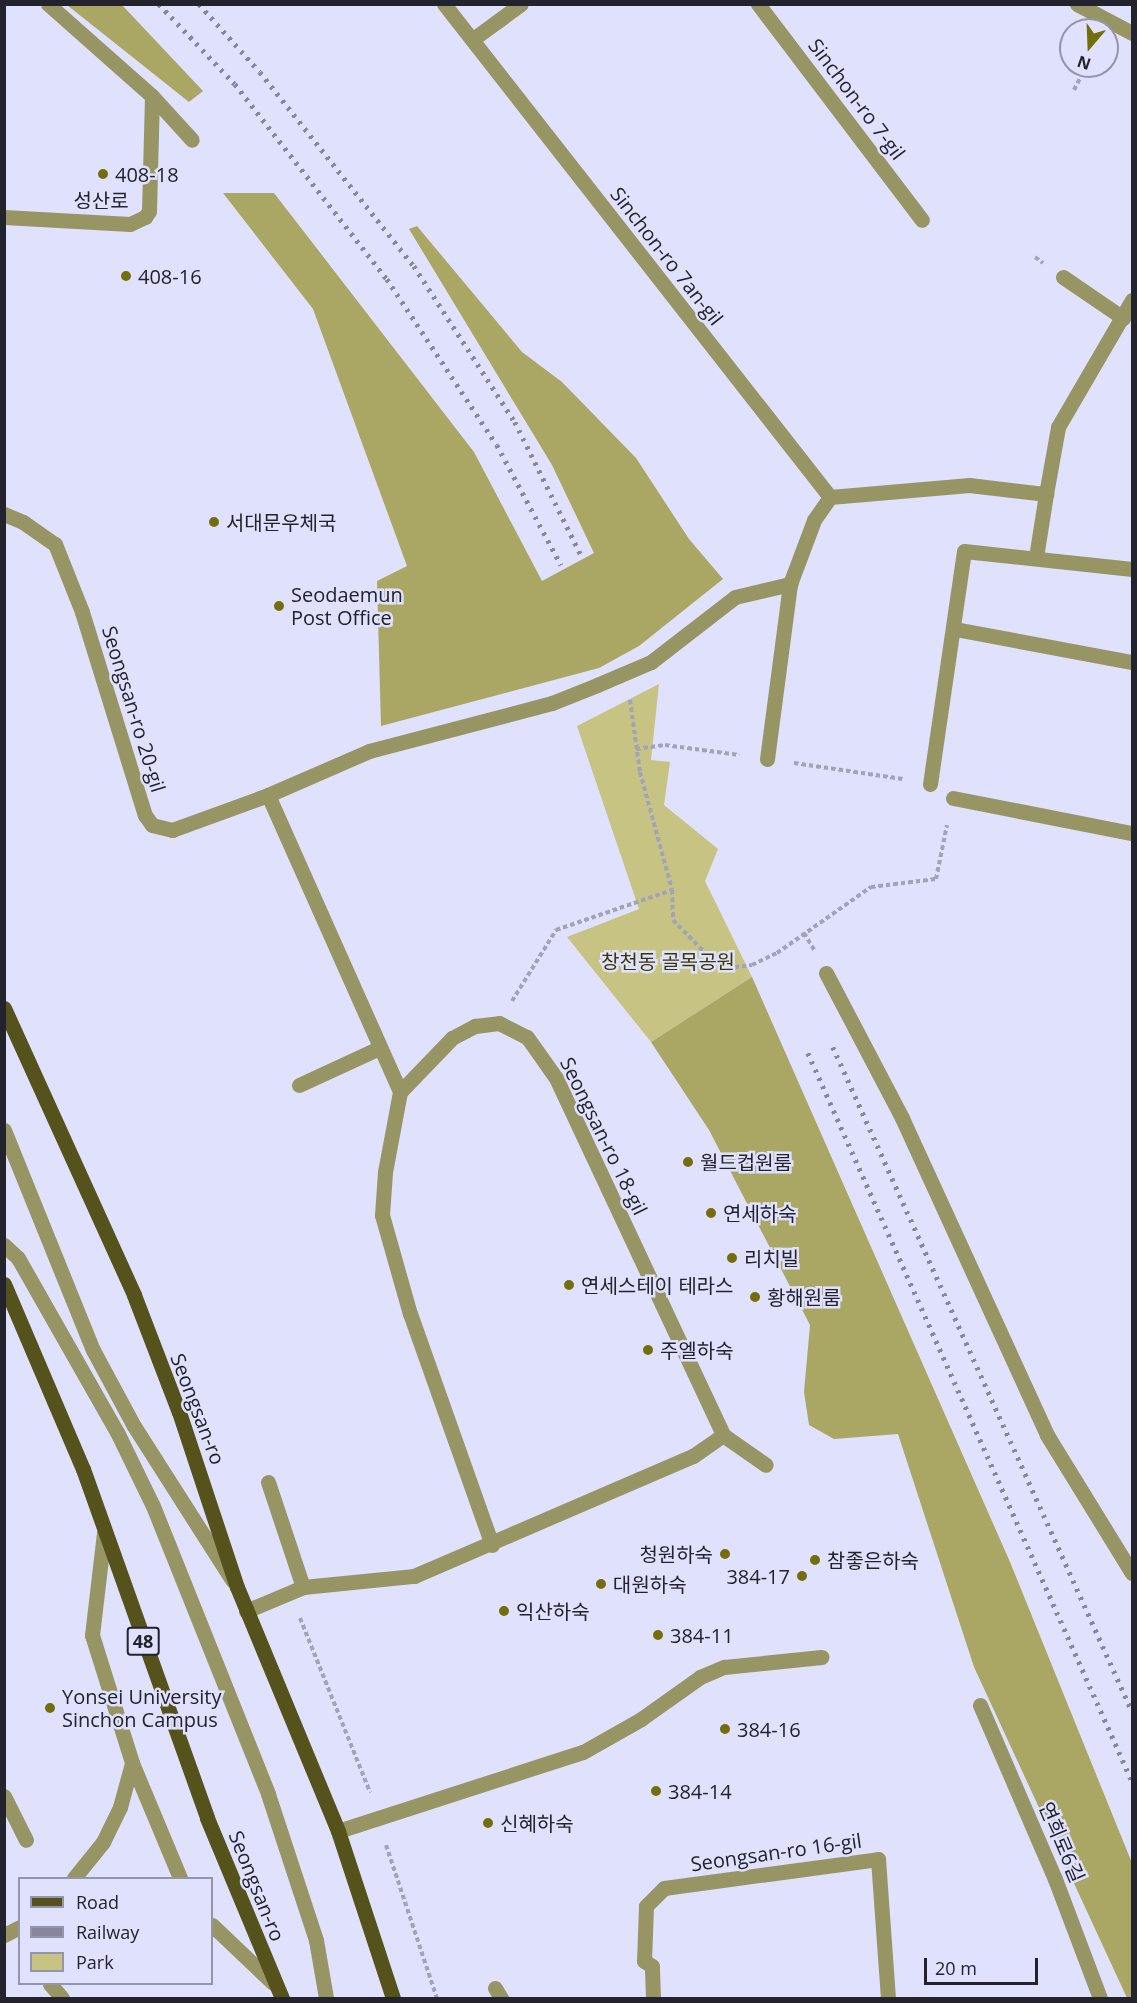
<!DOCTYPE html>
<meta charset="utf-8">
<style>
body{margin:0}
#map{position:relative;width:1137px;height:2003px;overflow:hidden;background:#dfe1fd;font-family:"Open Sans","Noto Sans KR",sans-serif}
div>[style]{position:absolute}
.green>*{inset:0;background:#c7c382}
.forest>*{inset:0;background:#aaa664}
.path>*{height:4px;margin-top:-2px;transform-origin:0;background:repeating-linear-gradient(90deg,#a2a3b9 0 4.5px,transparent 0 7.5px)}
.minor>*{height:15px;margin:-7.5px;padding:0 7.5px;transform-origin:7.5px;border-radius:7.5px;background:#989565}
.major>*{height:15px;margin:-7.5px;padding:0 7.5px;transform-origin:7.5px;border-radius:7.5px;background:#56521b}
.rail>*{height:4.5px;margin-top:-2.25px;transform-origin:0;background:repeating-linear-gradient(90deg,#86879a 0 3px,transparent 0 9px)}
.dots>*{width:16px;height:16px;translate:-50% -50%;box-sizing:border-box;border:3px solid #dfe1fd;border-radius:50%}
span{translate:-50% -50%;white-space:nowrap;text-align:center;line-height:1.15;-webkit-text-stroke:5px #dfe1fd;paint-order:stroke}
.shield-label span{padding:2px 4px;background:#dfe1fd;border:2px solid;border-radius:4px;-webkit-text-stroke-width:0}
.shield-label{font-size:18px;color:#23232d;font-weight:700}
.street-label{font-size:20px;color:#23232d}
.poi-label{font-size:20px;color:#23232d}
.left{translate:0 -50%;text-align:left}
.right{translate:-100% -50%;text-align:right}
.park-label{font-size:20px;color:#3b3700}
.frame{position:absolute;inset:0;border:6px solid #23232d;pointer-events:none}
.legend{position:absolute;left:18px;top:1877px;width:195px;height:108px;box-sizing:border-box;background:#dfe1fd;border:2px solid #9495aa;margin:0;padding:8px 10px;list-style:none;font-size:18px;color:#23232d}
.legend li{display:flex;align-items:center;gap:12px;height:30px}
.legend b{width:30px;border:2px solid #9495aa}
.north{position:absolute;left:1059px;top:18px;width:60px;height:60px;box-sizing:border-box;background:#dfe1fd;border:2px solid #9495aa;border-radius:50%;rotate:199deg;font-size:16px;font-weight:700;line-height:24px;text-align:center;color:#23232d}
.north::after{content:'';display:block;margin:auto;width:21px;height:27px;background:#746d0b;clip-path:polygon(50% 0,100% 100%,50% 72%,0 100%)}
.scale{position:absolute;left:924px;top:1958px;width:114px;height:27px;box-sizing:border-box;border:3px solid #23232d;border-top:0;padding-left:8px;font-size:18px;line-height:21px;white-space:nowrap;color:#23232d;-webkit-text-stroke:4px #dfe1fd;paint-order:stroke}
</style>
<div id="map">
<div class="green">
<div style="clip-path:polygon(659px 684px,651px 760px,670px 762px,664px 805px,718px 849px,705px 881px,752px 977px,651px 1042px,567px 937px,639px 909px,577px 726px)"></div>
</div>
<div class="forest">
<div style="clip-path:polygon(67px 5px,122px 5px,203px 91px,189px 102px)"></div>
<div style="clip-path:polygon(223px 193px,274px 193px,474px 452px,542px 581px,594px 553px,552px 465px,409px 229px,417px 226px,522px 352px,562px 382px,636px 458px,689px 539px,723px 579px,639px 646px,599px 668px,381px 726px,377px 581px,407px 566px,313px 309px)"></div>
<div style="clip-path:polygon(752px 977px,1010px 1562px,1132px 1863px,1132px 1998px,1127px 1998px,974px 1667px,898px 1434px,834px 1439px,809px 1425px,804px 1392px,810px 1325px,709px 1130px,651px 1042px)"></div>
</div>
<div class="path">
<div style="left:1074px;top:90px;width:27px;rotate:-63deg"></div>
<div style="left:1035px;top:257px;width:10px;rotate:37deg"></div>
<div style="left:630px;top:700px;width:73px;rotate:82.1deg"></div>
<div style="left:640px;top:772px;width:122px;rotate:74.8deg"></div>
<div style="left:672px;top:890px;width:30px;rotate:88deg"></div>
<div style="left:673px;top:920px;width:56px;rotate:45.7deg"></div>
<div style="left:712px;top:960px;width:17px;rotate:28deg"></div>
<div style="left:727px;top:968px;width:25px;rotate:-7deg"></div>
<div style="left:752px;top:965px;width:28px;rotate:-26deg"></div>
<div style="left:777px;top:953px;width:115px;rotate:-35.1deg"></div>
<div style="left:871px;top:887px;width:65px;rotate:-7deg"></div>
<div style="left:936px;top:879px;width:55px;rotate:-78.5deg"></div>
<div style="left:636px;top:749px;width:29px;rotate:-8deg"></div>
<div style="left:665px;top:745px;width:75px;rotate:7.7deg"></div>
<div style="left:794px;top:763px;width:110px;rotate:8.4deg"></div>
<div style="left:804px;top:933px;width:21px;rotate:59deg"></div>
<div style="left:512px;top:1001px;width:84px;rotate:-58.2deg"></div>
<div style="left:556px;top:930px;width:123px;rotate:-19deg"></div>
<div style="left:300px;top:1618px;width:188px;rotate:68.1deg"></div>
<div style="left:386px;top:1845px;width:161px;rotate:71.6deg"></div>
</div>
<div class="minor">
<div style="left:48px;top:4px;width:139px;rotate:41.5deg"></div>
<div style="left:152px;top:96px;width:59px;rotate:47.7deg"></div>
<div style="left:444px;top:4px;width:626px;rotate:51.94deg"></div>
<div style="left:830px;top:497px;width:140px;rotate:-4.9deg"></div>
<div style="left:969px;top:485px;width:78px;rotate:6.7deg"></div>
<div style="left:1046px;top:494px;width:64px;rotate:99deg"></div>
<div style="left:758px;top:4px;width:271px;rotate:52.8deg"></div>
<div style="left:1077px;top:4px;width:62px;rotate:27.8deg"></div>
<div style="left:473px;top:39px;width:59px;rotate:-36.1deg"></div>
<div style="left:4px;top:217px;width:126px;rotate:3.2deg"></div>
<div style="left:130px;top:224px;width:17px;rotate:-25deg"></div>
<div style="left:145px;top:217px;width:7px;rotate:-56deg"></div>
<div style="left:149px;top:211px;width:115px;rotate:-88.5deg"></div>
<div style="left:1063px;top:277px;width:73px;rotate:34.3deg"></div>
<div style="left:1046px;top:494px;width:68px;rotate:-79.8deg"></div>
<div style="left:1058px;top:427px;width:147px;rotate:-59.8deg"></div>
<div style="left:4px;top:514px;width:21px;rotate:23deg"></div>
<div style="left:23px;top:522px;width:39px;rotate:35deg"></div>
<div style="left:55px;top:544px;width:73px;rotate:68.3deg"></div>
<div style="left:82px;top:612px;width:213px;rotate:72.8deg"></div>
<div style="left:145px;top:815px;width:12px;rotate:55deg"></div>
<div style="left:152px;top:825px;width:21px;rotate:14deg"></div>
<div style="left:172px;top:830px;width:102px;rotate:-20deg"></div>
<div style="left:268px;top:795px;width:110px;rotate:-23.5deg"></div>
<div style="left:369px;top:751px;width:189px;rotate:-14.7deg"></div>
<div style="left:552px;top:703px;width:48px;rotate:-21.8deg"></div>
<div style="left:597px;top:685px;width:59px;rotate:-23.1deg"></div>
<div style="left:651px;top:662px;width:106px;rotate:-37.7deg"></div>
<div style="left:735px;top:597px;width:57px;rotate:-13.3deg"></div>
<div style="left:955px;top:629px;width:180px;rotate:10.6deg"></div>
<div style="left:767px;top:759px;width:177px;rotate:-82.5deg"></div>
<div style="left:790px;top:584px;width:68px;rotate:-69.4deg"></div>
<div style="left:814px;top:520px;width:28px;rotate:-55deg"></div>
<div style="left:930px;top:784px;width:235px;rotate:-81.7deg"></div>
<div style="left:964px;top:551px;width:169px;rotate:6.1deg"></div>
<div style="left:268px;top:795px;width:325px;rotate:66deg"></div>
<div style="left:953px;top:798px;width:182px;rotate:11.1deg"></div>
<div style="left:826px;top:973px;width:164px;rotate:62.3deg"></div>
<div style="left:902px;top:1118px;width:349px;rotate:65.4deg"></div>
<div style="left:1047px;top:1435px;width:162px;rotate:58.4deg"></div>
<div style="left:299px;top:1085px;width:88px;rotate:-24.8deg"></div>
<div style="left:4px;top:1130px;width:237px;rotate:68deg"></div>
<div style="left:93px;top:1350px;width:86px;rotate:61.7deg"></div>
<div style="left:134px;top:1426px;width:183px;rotate:57.5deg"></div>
<div style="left:4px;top:1245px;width:19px;rotate:43deg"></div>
<div style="left:18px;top:1258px;width:200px;rotate:60.4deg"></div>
<div style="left:117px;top:1432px;width:82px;rotate:64.1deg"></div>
<div style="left:153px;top:1506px;width:310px;rotate:68.2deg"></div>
<div style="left:268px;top:1794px;width:154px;rotate:71.8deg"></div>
<div style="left:316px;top:1940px;width:59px;rotate:80.2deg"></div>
<div style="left:268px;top:1482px;width:111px;rotate:71.6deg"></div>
<div style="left:104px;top:1533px;width:103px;rotate:96.7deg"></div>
<div style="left:92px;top:1635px;width:134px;rotate:72.6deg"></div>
<div style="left:132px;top:1763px;width:125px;rotate:67.3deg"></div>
<div style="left:492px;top:1545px;width:245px;rotate:-109.5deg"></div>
<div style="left:410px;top:1314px;width:103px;rotate:-105.8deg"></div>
<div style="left:382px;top:1215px;width:43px;rotate:-86deg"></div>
<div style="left:385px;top:1172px;width:81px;rotate:-79.4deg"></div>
<div style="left:400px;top:1092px;width:75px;rotate:-46.1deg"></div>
<div style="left:452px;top:1038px;width:26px;rotate:-28deg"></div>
<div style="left:475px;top:1026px;width:24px;rotate:-7deg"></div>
<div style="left:499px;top:1023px;width:31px;rotate:27deg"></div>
<div style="left:527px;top:1037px;width:50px;rotate:54.7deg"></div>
<div style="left:556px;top:1078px;width:394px;rotate:64.9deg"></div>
<div style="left:723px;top:1435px;width:52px;rotate:34.9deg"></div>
<div style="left:246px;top:1611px;width:62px;rotate:-22.8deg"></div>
<div style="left:303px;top:1587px;width:112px;rotate:-5.7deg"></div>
<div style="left:414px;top:1576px;width:304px;rotate:-23.3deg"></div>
<div style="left:693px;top:1456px;width:37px;rotate:-35deg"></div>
<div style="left:980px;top:1705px;width:189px;rotate:66.7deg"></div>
<div style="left:1055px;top:1879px;width:127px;rotate:69.3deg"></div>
<div style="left:4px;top:1796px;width:49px;rotate:63.4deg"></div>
<div style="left:338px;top:1831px;width:257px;rotate:-17.9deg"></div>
<div style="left:583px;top:1752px;width:67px;rotate:-29.6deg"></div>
<div style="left:641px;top:1719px;width:72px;rotate:-35.4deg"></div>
<div style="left:700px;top:1677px;width:26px;rotate:-23deg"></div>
<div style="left:724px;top:1667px;width:98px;rotate:-5.9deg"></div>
<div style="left:74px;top:1878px;width:46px;rotate:-51.1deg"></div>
<div style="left:103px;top:1842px;width:39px;rotate:-64deg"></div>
<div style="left:120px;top:1807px;width:46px;rotate:-74.7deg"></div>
<div style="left:212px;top:1925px;width:84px;rotate:43.6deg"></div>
<div style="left:4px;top:1935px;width:18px;rotate:-27deg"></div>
<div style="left:50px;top:1984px;width:18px;rotate:49deg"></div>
<div style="left:495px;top:1988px;width:12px;rotate:59deg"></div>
<div style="left:653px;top:1998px;width:32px;rotate:-92deg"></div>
<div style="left:652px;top:1966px;width:9px;rotate:-148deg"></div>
<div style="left:644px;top:1961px;width:55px;rotate:-87.9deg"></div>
<div style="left:646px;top:1906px;width:25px;rotate:-45deg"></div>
<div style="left:664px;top:1888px;width:216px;rotate:-7.7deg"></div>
<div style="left:878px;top:1859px;width:139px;rotate:85.9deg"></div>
</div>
<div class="major">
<div style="left:4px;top:1008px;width:315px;rotate:65.6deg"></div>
<div style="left:134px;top:1295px;width:125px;rotate:69deg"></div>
<div style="left:179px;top:1412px;width:184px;rotate:71.7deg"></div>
<div style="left:237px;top:1587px;width:264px;rotate:67.5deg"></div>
<div style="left:338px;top:1831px;width:176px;rotate:71.8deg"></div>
<div style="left:4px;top:1284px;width:201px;rotate:66.9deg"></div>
<div style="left:83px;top:1469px;width:370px;rotate:70.4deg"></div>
<div style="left:207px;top:1818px;width:195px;rotate:67.4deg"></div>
</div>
<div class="rail">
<div style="left:159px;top:4px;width:110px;rotate:46.5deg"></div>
<div style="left:235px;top:84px;width:247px;rotate:52.1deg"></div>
<div style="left:387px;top:279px;width:199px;rotate:56.5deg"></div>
<div style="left:497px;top:445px;width:136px;rotate:61.9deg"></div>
<div style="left:199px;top:4px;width:91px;rotate:48.1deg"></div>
<div style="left:260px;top:72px;width:248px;rotate:51.6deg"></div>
<div style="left:414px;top:266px;width:186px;rotate:57.1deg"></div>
<div style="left:515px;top:422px;width:148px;rotate:63.6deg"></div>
<div style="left:833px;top:1047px;width:728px;rotate:65.76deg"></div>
<div style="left:808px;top:1053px;width:797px;rotate:66.01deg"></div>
</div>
<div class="dots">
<div style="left:103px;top:174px;background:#746d0b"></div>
<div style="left:126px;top:276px;background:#746d0b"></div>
<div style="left:214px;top:522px;background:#746d0b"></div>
<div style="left:279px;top:606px;background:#746d0b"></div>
<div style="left:688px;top:1162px;background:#746d0b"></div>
<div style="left:711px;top:1213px;background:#746d0b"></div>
<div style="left:732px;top:1258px;background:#746d0b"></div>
<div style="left:569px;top:1285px;background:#746d0b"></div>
<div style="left:755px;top:1297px;background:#746d0b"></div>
<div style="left:648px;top:1350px;background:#746d0b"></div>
<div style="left:725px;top:1554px;background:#746d0b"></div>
<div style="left:815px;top:1560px;background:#746d0b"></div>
<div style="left:802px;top:1576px;background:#746d0b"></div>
<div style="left:601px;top:1584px;background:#746d0b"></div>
<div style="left:504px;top:1611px;background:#746d0b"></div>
<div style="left:658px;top:1635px;background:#746d0b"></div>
<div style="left:50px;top:1708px;background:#746d0b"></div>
<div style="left:725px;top:1729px;background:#746d0b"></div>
<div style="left:656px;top:1791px;background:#746d0b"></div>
<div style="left:488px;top:1823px;background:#746d0b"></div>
</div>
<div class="shield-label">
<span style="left:143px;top:1641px">48</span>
</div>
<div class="street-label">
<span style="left:857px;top:99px;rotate:53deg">Sinchon-ro 7-gil</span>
<span style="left:101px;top:200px">성산로</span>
<span style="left:667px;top:256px;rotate:52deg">Sinchon-ro 7an-gil</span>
<span style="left:134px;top:709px;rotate:73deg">Seongsan-ro 20-gil</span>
<span style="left:604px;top:1136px;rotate:64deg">Seongsan-ro 18-gil</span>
<span style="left:198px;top:1409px;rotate:69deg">Seongsan-ro</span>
<span style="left:1062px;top:1842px;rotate:67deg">연희로6길</span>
<span style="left:776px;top:1852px;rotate:-8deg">Seongsan-ro 16-gil</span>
<span style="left:257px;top:1886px;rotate:68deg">Seongsan-ro</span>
</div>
<div class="poi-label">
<span class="left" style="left:115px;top:174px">408-18</span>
<span class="left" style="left:138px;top:276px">408-16</span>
<span class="left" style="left:226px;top:522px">서대문우체국</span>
<span class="left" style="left:291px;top:606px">Seodaemun<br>Post Office</span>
<span class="left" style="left:700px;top:1162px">월드컵원룸</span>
<span class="left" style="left:723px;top:1213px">연세하숙</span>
<span class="left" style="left:744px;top:1258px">리치빌</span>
<span class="left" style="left:581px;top:1285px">연세스테이 테라스</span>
<span class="left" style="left:767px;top:1297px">황해원룸</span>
<span class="left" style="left:660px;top:1350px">주엘하숙</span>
<span class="right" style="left:713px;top:1554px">청원하숙</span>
<span class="left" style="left:827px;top:1560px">참좋은하숙</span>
<span class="right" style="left:790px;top:1576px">384-17</span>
<span class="left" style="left:613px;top:1584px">대원하숙</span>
<span class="left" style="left:516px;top:1611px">익산하숙</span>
<span class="left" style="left:670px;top:1635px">384-11</span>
<span class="left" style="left:62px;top:1708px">Yonsei University<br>Sinchon Campus</span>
<span class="left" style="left:737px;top:1729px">384-16</span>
<span class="left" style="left:668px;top:1791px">384-14</span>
<span class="left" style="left:500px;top:1823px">신혜하숙</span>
</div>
<div class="park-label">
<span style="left:668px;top:961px">창천동 골목공원</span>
</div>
<div class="frame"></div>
<ul class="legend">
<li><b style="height:8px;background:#56521b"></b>Road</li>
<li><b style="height:8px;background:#86879a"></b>Railway</li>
<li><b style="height:16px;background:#c7c382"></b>Park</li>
</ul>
<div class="north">N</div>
<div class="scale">20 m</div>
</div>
